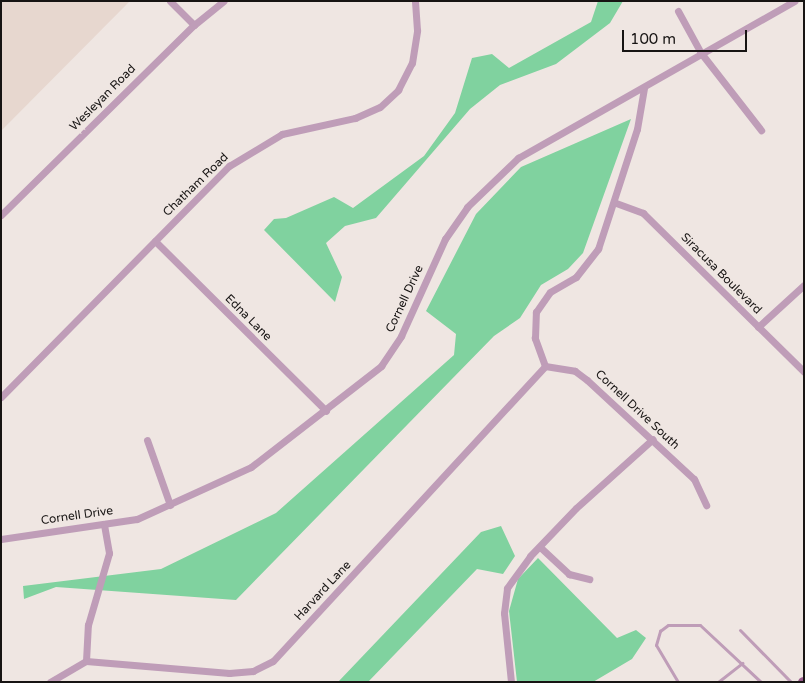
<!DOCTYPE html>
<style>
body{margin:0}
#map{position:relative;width:805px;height:683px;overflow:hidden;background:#efe6e2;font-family:"Varela Round",sans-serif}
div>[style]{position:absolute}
.built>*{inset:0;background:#e7d7cf}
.green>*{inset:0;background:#80d29f}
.lane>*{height:3px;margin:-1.5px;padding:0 1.5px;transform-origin:1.5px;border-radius:1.5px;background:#bf9db8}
.street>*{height:7px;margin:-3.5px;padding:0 3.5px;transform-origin:3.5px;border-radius:3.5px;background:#bf9db8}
.primary>*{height:11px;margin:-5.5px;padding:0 5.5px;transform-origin:5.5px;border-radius:5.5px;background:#995c8d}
span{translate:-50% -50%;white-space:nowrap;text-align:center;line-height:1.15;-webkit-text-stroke:5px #efe6e2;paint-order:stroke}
.street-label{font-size:12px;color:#171413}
.frame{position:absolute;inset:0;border:2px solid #171413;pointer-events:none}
.scale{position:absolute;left:622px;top:30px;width:125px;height:22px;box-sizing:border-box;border:2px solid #171413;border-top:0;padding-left:6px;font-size:15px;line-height:18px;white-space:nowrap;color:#171413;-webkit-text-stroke:4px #efe6e2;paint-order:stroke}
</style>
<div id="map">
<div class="built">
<div style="clip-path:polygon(1px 1px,130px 1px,1px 131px)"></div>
</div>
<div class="green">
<div style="clip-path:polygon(598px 1px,623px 1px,610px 23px,556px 64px,500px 85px,470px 109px,376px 218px,345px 226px,326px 243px,342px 277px,335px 302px,264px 230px,274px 219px,286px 218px,334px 197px,353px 208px,424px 156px,455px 113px,472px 58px,492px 54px,509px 68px,591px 22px)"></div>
<div style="clip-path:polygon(631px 119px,583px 253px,568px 269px,541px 285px,520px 318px,494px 336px,236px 600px,56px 587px,24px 599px,23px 586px,161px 569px,276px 513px,454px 355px,456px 334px,426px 311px,476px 214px,521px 167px)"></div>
<div style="clip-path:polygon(501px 526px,515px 556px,503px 574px,477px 569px,368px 682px,338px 682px,481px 532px)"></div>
<div style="clip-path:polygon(538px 558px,617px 638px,636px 630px,646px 638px,632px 659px,593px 682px,517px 682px,509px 611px,518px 579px)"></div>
</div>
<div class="lane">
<div style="left:804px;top:579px;width:10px;rotate:90deg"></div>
<div style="left:740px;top:630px;width:73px;rotate:45.6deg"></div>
<div style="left:435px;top:682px;width:3px"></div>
<div style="left:678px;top:682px;width:43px;rotate:-120.7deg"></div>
<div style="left:656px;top:645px;width:15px;rotate:-74deg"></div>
<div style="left:660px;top:631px;width:10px;rotate:-37deg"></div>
<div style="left:668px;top:625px;width:32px"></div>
<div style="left:700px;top:625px;width:83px;rotate:43.1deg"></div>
<div style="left:718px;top:682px;width:31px;rotate:-38deg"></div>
</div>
<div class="street">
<div style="left:170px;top:1px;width:34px;rotate:45deg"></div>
<div style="left:678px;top:11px;width:48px;rotate:61.3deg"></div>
<div style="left:701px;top:53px;width:98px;rotate:52.1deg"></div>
<div style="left:616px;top:203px;width:29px;rotate:20deg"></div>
<div style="left:643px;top:213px;width:226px;rotate:44.6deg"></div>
<div style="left:1px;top:215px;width:271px;rotate:-44.6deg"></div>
<div style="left:194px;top:25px;width:38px;rotate:-39deg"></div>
<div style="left:155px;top:241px;width:241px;rotate:44.8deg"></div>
<div style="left:758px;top:327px;width:62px;rotate:-42.4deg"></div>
<div style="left:545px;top:366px;width:30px;rotate:-110deg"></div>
<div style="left:535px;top:338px;width:26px;rotate:-88deg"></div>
<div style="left:536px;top:312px;width:24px;rotate:-55deg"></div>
<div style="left:550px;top:292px;width:30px;rotate:-30deg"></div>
<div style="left:576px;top:277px;width:36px;rotate:-52deg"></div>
<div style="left:598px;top:249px;width:126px;rotate:-72deg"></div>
<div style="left:637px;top:129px;width:42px;rotate:-80.3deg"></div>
<div style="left:545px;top:366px;width:30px;rotate:9deg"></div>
<div style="left:575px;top:371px;width:15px;rotate:37deg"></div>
<div style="left:587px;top:380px;width:146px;rotate:42.8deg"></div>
<div style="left:694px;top:479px;width:29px;rotate:65deg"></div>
<div style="left:1px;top:397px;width:325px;rotate:-45.4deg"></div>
<div style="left:229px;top:166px;width:62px;rotate:-31.1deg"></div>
<div style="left:282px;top:134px;width:75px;rotate:-12.4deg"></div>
<div style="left:355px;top:118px;width:27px;rotate:-24deg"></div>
<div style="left:380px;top:107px;width:25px;rotate:-43deg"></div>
<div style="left:398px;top:90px;width:30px;rotate:-63deg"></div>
<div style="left:412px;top:63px;width:33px;rotate:-81deg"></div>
<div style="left:417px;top:30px;width:29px;rotate:-94deg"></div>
<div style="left:147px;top:440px;width:69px;rotate:70.5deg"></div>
<div style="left:1px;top:539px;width:137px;rotate:-8.4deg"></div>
<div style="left:137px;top:519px;width:125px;rotate:-24.5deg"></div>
<div style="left:251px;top:467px;width:165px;rotate:-37.8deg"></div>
<div style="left:381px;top:366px;width:36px;rotate:-56deg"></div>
<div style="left:401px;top:336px;width:107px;rotate:-65.6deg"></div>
<div style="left:445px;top:239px;width:39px;rotate:-55deg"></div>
<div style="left:467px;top:207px;width:71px;rotate:-43.9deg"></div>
<div style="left:518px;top:158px;width:318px;rotate:-29.6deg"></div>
<div style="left:540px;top:547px;width:40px;rotate:43deg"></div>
<div style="left:569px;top:574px;width:21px;rotate:14deg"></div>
<div style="left:86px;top:661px;width:36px;rotate:-87deg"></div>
<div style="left:88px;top:625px;width:75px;rotate:-73.7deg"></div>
<div style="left:109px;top:553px;width:29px;rotate:-100deg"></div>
<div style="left:50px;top:682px;width:42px;rotate:-30.3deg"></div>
<div style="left:86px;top:661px;width:144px;rotate:4.8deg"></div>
<div style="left:229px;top:673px;width:24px;rotate:-5deg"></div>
<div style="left:253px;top:671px;width:22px;rotate:-27deg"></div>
<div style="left:273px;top:661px;width:401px;rotate:-47.3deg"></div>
<div style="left:511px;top:682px;width:69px;rotate:-95.8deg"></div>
<div style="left:504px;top:613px;width:25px;rotate:-83deg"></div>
<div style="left:507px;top:588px;width:39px;rotate:-54deg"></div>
<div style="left:530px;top:556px;width:66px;rotate:-46.2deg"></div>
<div style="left:576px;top:508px;width:103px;rotate:-41.9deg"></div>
</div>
<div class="primary">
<div style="left:803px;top:682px;width:1px"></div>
</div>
<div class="street-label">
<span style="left:103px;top:98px;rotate:-45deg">Wesleyan Road</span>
<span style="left:196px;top:185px;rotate:-44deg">Chatham Road</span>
<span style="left:721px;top:274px;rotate:45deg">Siracusa Boulevard</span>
<span style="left:405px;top:299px;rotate:-65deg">Cornell Drive</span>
<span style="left:248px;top:318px;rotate:45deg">Edna Lane</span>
<span style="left:637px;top:410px;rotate:43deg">Cornell Drive South</span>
<span style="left:77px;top:516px;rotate:-8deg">Cornell Drive</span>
<span style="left:323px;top:591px;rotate:-47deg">Harvard Lane</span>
</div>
<div class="frame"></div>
<div class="scale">100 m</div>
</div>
